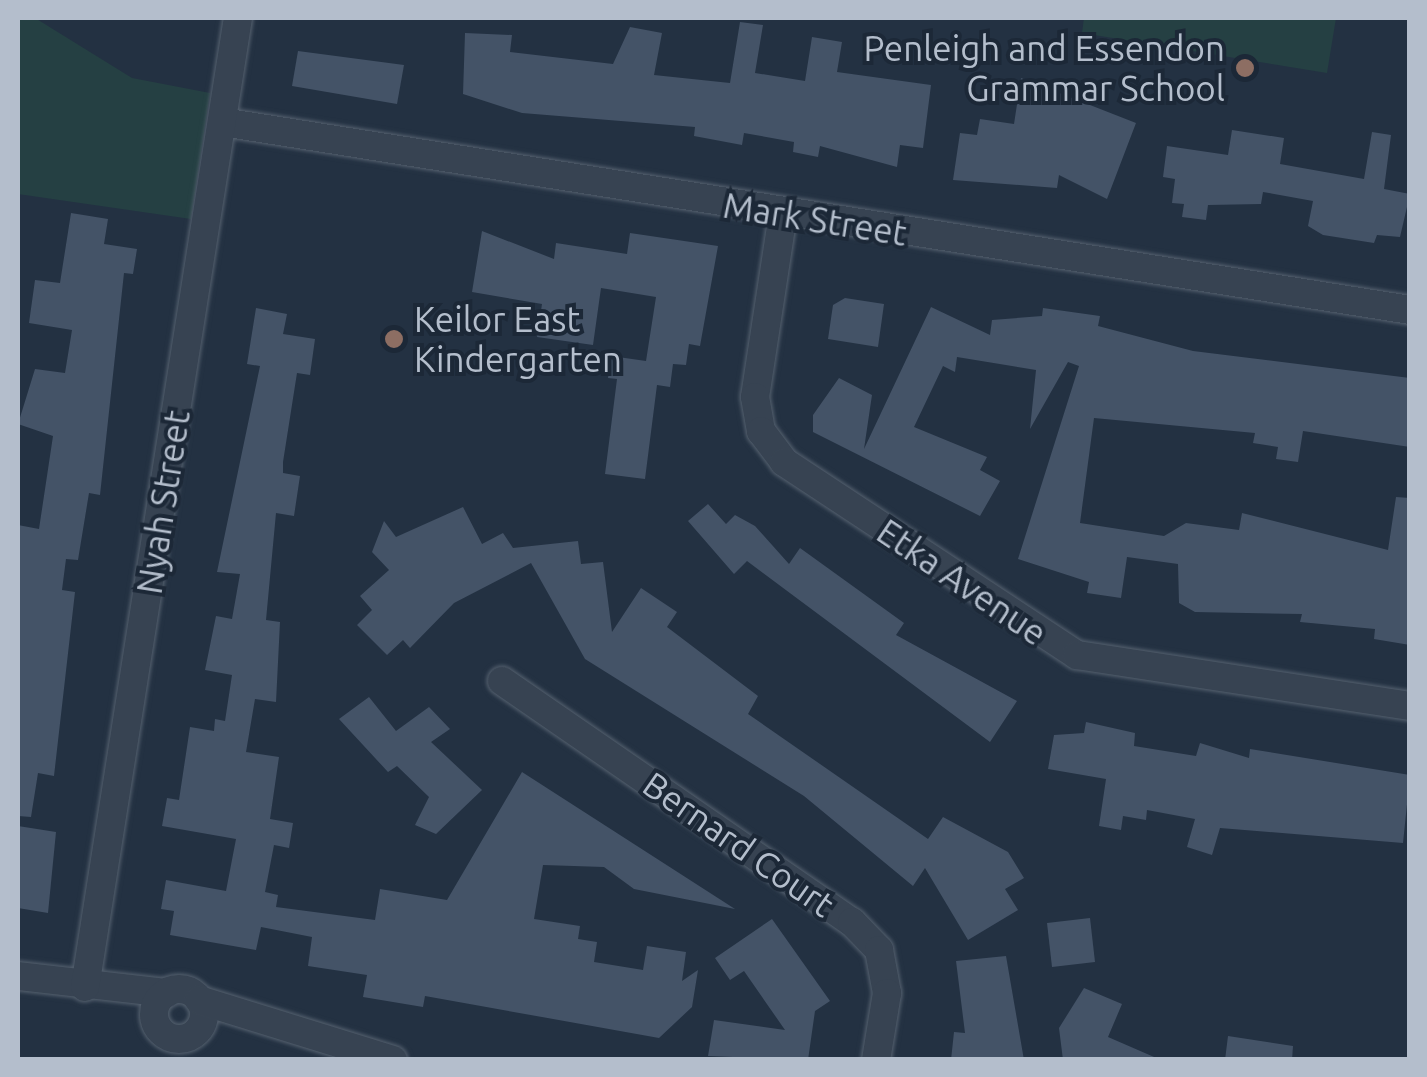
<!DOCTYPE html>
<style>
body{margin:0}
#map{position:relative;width:1427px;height:1077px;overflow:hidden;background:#233142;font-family:Ubuntu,sans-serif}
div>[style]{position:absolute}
.green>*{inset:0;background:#254043}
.building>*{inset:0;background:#445367}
.roads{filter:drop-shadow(0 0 2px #55616f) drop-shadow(0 0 2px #55616f)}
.minor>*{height:28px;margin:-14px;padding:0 14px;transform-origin:14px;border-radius:14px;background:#374352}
.minor>.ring{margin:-14px;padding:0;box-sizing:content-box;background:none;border:28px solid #374352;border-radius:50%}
.dots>*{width:28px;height:28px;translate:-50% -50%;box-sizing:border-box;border:5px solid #1c2837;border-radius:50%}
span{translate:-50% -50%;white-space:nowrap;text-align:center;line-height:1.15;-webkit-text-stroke:8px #1c2837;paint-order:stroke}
.poi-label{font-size:35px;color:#b4becc}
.right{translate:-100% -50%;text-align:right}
.left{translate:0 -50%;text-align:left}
.street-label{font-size:35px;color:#b4becc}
.frame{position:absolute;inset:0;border:20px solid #b4becc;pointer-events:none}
</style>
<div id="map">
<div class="green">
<div style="clip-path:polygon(18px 18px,35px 18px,132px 78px,210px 93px,191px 219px,18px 194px)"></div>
<div style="clip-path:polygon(1084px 18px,1336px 18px,1327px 73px,1082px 33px)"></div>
</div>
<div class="building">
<div style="clip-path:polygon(740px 22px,763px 25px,755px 73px,805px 81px,812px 37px,842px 42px,837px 72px,931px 85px,923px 148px,900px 145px,897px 167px,820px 146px,818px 157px,793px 152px,794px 142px,744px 133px,742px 145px,694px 136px,695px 127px,522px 113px,463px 94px,465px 33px,512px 35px,510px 52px,613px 64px,630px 27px,662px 33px,654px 75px,730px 83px)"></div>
<div style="clip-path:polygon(298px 51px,404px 65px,397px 104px,292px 86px)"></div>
<div style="clip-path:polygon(1021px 78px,1136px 123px,1107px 199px,1059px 175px,1057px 188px,953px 180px,960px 133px,977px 135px,980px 119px,1014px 124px)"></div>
<div style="clip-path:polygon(1232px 130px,1284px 138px,1280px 164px,1364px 179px,1372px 132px,1391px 135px,1384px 189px,1410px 194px,1400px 237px,1377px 235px,1374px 243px,1323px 235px,1308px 226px,1313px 201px,1263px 192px,1261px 204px,1208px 205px,1206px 220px,1182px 217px,1184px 204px,1172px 203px,1175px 179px,1163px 177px,1167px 146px,1228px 155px)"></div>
<div style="clip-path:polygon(71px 213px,108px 219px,104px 244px,137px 249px,133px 274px,124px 273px,100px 495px,89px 493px,78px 560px,66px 559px,62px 590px,75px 592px,54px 776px,38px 773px,31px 817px,18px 816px,18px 525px,39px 529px,53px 436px,18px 424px,35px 369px,65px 373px,72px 330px,29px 323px,35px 280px,60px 283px)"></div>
<div style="clip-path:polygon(482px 231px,554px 259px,556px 243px,627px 254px,630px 233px,718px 246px,700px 346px,689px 344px,686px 365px,673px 364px,670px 387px,657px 385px,645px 479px,605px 474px,617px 379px,608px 378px,611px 356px,646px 361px,656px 297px,601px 288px,593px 345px,537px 337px,542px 304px,472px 292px)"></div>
<div style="clip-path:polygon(845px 298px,884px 304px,878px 347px,828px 339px,833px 305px)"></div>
<div style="clip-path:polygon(931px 307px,990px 335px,992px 320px,1042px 316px,1043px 308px,1100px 316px,1098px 326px,1193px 351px,1410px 378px,1410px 447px,1303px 431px,1298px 462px,1276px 459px,1278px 447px,1253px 443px,1255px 433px,1094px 418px,1080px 523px,1164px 536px,1186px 523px,1239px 530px,1242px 513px,1388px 550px,1396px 497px,1410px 498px,1410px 645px,1374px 639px,1375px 629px,1300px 622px,1302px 614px,1195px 612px,1179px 603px,1178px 564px,1127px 557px,1121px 598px,1087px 593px,1089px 582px,1018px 559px,1079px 366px,1068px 362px,1030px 429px,1036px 370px,957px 357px,955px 372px,943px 366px,914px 427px,987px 457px,980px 470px,1000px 481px,980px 516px,813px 432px,813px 415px,839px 378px,872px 395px,864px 449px)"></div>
<div style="clip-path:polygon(256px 308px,287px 314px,283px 334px,315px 339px,310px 375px,297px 373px,283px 462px,283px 473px,300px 476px,294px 516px,276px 513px,266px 620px,280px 622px,276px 702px,255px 699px,246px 752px,279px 757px,270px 819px,293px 823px,289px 848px,274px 845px,265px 892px,278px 895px,276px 907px,375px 920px,380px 889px,447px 900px,522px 772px,735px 909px,634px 889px,604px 867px,543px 865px,534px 919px,580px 926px,578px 939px,597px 942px,594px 962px,643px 970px,647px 946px,686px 952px,682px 981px,698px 970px,692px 1007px,659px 1038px,425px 996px,423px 1007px,363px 997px,367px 975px,308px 966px,312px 937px,261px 927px,256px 950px,170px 935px,174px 911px,161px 909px,166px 880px,226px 891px,236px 839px,162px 826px,167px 798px,179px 800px,190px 727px,214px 731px,215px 719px,225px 721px,232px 675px,205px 670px,216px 616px,232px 619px,240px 574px,217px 572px,260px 366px,247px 364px)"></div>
<div style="clip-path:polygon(708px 504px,726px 524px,735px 515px,755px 526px,789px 564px,800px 548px,904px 623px,896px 635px,1017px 701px,990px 742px,747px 561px,734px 574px,688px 521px)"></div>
<div style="clip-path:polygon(463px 507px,482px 544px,503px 533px,513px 548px,578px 541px,581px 564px,603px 562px,612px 632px,641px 588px,677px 612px,667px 627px,758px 696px,748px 714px,928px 839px,943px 817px,1008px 852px,1024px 878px,1005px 889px,1018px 910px,968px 940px,925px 868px,913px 886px,804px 796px,585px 659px,531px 563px,454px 603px,410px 648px,403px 640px,387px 655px,357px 625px,372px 610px,360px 596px,389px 570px,372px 552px,384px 521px,396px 537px)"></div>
<div style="clip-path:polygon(369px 697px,396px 731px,429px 707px,450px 729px,431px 742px,482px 790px,436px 834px,415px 825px,429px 797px,397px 766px,388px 772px,339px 719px)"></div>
<div style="clip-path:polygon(1086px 722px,1135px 733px,1134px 746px,1196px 756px,1200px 743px,1249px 758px,1250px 749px,1410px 775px,1403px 843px,1220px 828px,1212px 855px,1187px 847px,1195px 819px,1147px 810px,1146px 820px,1123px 816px,1121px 830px,1099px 826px,1106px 779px,1048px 769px,1054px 735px,1084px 733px)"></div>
<div style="clip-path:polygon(18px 826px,56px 832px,48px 913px,18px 908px)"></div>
<div style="clip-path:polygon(1090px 918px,1095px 962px,1052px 967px,1047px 923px)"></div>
<div style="clip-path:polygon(772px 919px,830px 1001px,815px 1011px,808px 1060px,708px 1056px,714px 1020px,785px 1030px,744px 971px,730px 980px,715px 958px)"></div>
<div style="clip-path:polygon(1006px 956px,1024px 1060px,951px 1060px,954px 1032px,965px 1033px,956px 961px)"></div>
<div style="clip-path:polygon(1084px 988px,1122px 1004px,1108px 1037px,1161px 1060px,1063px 1060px,1059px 1028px)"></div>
<div style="clip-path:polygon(1228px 1036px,1293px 1046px,1292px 1060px,1225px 1060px)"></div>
</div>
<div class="roads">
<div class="minor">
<div style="left:222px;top:122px;width:1203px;rotate:8.99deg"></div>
<div style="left:783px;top:214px;width:185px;rotate:98.7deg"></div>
<div style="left:755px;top:397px;width:35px;rotate:80deg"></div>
<div style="left:761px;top:431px;width:39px;rotate:53deg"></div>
<div style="left:784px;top:462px;width:351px;rotate:33.4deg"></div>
<div style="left:1077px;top:655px;width:337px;rotate:8.7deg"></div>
<div style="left:502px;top:681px;width:425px;rotate:34.6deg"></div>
<div style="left:852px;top:922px;width:39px;rotate:46deg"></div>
<div style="left:879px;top:950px;width:44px;rotate:79.5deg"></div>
<div style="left:887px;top:993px;width:68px;rotate:99.3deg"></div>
<div style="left:18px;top:976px;width:150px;rotate:6.5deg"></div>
<div style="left:85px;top:987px;width:981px;rotate:-81.03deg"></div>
<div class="ring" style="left:154px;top:989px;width:22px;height:22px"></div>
<div style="left:199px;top:1000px;width:203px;rotate:17.2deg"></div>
</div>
</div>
<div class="dots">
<div style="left:1245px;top:68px;background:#8d6e63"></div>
<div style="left:394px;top:339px;background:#8d6e63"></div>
</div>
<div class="poi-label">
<span class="right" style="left:1225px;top:68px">Penleigh and Essendon<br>Grammar School</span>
<span class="left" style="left:414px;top:339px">Keilor East<br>Kindergarten</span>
</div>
<div class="street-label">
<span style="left:815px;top:219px;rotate:9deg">Mark Street</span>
<span style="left:163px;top:502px;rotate:-81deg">Nyah Street</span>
<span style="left:962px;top:582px;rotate:34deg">Etka Avenue</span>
<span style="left:739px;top:844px;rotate:35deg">Bernard Court</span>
</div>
<div class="frame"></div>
</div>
